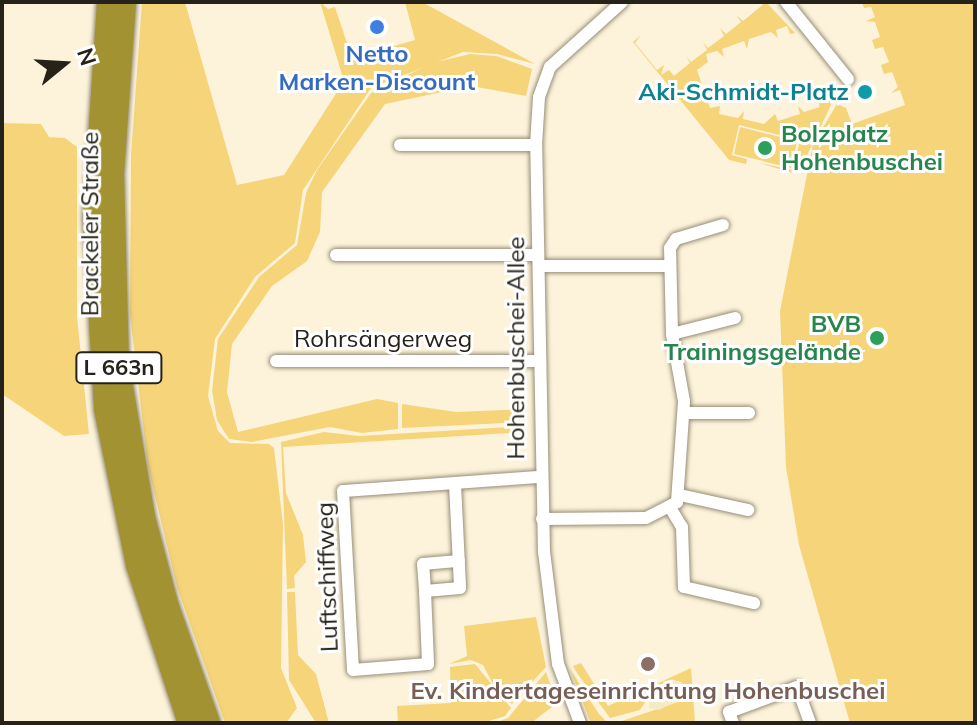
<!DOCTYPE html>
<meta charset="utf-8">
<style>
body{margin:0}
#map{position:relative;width:977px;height:725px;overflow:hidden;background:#fdf3db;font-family:Mulish,sans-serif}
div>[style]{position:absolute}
.green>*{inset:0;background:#f5d47a}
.sand>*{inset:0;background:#f4eac5}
.roads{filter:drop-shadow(0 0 2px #978e78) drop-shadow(0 0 2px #978e78)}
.street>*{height:12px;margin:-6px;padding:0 6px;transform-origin:6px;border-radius:6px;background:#fff}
.highway>*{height:22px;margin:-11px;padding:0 11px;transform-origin:11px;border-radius:11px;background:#a39231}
.dots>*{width:22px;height:22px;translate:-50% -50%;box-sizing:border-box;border:4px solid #fff;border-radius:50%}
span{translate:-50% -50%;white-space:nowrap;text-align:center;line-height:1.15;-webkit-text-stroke:6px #fff;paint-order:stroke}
.shield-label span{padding:2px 6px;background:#fff;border:2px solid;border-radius:6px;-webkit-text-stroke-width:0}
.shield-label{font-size:22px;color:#26221a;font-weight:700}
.shop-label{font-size:24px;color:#366cbe;font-weight:700}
.culture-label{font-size:24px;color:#0d838f;font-weight:700}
.right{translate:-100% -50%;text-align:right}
.leisure-label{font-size:24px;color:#27864d;font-weight:700}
.left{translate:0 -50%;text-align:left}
.street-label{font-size:24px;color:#26221a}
.education-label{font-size:24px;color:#785e54;font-weight:700}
.frame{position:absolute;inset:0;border:4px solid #26221a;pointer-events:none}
.north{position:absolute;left:24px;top:24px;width:80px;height:80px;-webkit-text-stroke:6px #fff;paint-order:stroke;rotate:72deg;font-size:22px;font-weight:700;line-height:32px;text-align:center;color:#26221a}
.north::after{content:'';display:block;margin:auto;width:28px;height:36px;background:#26221a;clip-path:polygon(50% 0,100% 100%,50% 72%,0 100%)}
</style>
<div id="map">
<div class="green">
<div style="clip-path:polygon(142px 2px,185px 2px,237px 185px,284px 175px,344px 81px,320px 2px,328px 9px,335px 7px,352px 58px,415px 40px,405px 2px,422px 2px,535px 64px,497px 54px,463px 52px,371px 88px,303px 190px,295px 243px,255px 277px,215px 339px,208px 396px,218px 431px,230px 443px,269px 444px,274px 448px,283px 524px,281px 668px,297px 708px,286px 723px,225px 723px,177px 587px,148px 467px,130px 314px,131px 156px)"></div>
<div style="clip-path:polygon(766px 2px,795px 33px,790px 34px,787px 26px,776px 30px,778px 38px,771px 32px,749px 39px,747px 49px,744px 41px,722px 49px,724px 57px,717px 51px,706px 54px,708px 62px,697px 70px,710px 108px,720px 106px,719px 114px,738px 118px,744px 111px,743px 119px,764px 124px,775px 114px,778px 121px,800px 114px,798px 106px,804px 112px,820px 107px,817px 99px,827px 95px,831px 105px,801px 168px,792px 173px,760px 163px,793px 170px,800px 140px,739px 125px,732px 155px,747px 159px,746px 164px,729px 160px,633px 42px,641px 35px,635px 43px,657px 70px,664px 65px,661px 75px,669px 70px,674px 76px,690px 63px,686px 56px,691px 62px,707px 50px,703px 42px,708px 48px,724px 36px,720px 28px,726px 34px,741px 22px,736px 15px,743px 21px)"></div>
<div style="clip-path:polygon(862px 2px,975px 2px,975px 723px,850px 723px,799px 545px,786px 467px,780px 311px,813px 144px,837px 104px,846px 108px,852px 124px,905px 105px,900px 90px,891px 93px,898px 87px,892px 72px,884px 74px,881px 65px,889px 62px,883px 47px,875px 49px,872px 40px,880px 37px,875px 22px,866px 21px,875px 17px,871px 7px,864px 8px)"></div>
<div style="clip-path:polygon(470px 54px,496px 56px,532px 69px,526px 96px,471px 86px,385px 104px,322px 192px,320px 232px,307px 261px,272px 286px,232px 344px,227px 392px,238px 432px,377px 399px,398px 403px,398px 429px,362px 433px,330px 427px,252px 442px,229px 439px,217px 420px,212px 391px,218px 339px,259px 277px,297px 245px,306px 193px,317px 170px,371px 93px,432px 63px)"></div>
<div style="clip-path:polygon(2px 123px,41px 124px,49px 137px,65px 138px,77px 147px,77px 317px,89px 434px,64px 436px,2px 394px)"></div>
<div style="clip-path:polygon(740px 127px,797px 141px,791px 168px,734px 154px)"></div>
<div style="clip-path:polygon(402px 404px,456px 412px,526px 409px,526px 422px,402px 428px)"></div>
<div style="clip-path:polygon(526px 426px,526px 432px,283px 447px,286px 493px,303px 535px,306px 562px,294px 576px,295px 588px,287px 589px,281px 442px,324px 432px,359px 436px)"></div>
<div style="clip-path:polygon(287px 592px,295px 592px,298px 655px,316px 674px,329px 723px,316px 723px,289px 680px)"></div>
<div style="clip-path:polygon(536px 617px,546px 667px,512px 704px,495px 688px,483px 665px,471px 660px,449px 664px,467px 656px,464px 626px)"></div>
<div style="clip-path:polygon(581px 663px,608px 706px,691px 668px,695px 723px,616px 723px,681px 701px,685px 697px,681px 682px,673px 680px,655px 688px,640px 710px,610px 718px,577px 673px,573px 666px)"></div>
<div style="clip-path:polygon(475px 664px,511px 708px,505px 716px,483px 723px,398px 723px,397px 706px,451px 703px,450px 667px)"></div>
<div style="clip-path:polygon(570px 669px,599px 714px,608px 723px,591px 723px)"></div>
<div style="clip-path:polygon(546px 672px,557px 703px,531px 723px,494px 723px,508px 718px)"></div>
</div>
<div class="sand">
<div style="clip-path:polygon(673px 680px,683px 684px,685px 697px,659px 710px,649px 708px,649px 692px)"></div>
</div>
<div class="roads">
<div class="street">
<div style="left:786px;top:2px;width:99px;rotate:51.2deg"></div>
<div style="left:400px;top:145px;width:136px"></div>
<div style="left:336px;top:255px;width:202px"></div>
<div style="left:539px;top:266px;width:130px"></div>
<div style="left:672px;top:334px;width:65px;rotate:-14.3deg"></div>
<div style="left:276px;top:361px;width:262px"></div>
<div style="left:684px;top:413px;width:65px"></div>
<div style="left:455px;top:484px;width:104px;rotate:87.2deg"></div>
<div style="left:460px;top:588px;width:35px;rotate:175deg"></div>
<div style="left:425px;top:591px;width:73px;rotate:87.6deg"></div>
<div style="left:428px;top:664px;width:75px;rotate:175.4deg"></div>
<div style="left:353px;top:670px;width:179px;rotate:-93.2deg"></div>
<div style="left:343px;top:491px;width:196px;rotate:-4.1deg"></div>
<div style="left:680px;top:495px;width:70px;rotate:12.4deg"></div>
<div style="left:671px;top:509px;width:21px;rotate:59deg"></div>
<div style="left:682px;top:527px;width:60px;rotate:88.1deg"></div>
<div style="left:684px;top:587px;width:72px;rotate:12.9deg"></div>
<div style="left:542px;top:519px;width:104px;rotate:-0.6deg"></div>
<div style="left:646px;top:518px;width:35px;rotate:-27deg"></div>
<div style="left:677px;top:502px;width:101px;rotate:-86deg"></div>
<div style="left:684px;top:401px;width:68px;rotate:-100.2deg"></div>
<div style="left:672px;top:334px;width:86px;rotate:-91.3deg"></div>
<div style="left:670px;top:248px;width:11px;rotate:-56deg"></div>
<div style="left:676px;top:239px;width:49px;rotate:-16.6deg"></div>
<div style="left:425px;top:591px;width:27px;rotate:-94deg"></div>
<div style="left:423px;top:564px;width:36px;rotate:-5deg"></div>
<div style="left:580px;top:723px;width:63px;rotate:-110.4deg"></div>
<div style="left:558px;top:664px;width:113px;rotate:-97.1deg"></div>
<div style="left:544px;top:552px;width:407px;rotate:-91.1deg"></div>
<div style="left:536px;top:145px;width:48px;rotate:-86.4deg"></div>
<div style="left:539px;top:97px;width:32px;rotate:-70deg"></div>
<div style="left:550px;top:67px;width:97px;rotate:-42.1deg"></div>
<div style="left:733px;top:723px;width:12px;rotate:-110deg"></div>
<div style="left:729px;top:712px;width:72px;rotate:-20.2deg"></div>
<div style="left:797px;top:687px;width:38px;rotate:70deg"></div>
</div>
<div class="highway">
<div style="left:108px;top:2px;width:215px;rotate:93.7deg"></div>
<div style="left:94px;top:217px;width:192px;rotate:86.7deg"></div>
<div style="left:105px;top:409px;width:159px;rotate:78.4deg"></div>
<div style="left:137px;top:565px;width:166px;rotate:71.8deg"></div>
<div style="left:125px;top:2px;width:172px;rotate:94deg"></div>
<div style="left:113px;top:174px;width:189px;rotate:88.5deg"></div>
<div style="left:118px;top:363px;width:156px;rotate:80.4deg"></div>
<div style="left:144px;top:517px;width:93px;rotate:75.1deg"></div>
<div style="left:168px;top:607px;width:123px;rotate:70.5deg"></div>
</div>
</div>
<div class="dots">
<div style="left:377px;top:27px;background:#3f7fe0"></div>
<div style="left:865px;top:92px;background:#0f9aa8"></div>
<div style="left:765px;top:148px;background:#2e9e5b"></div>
<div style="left:877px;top:338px;background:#2e9e5b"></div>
<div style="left:648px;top:664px;background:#8d6e63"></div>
</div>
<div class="shield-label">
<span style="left:119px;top:368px">L 663n</span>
</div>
<div class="shop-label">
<span style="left:377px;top:68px">Netto<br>Marken-Discount</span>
</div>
<div class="culture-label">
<span class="right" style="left:849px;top:92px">Aki-Schmidt-Platz</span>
</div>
<div class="leisure-label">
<span class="left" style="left:781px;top:148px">Bolzplatz<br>Hohenbuschei</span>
<span class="right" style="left:861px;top:338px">BVB<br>Trainingsgelände</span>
</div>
<div class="street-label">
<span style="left:90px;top:224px;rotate:-90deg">Brackeler Straße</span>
<span style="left:383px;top:339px">Rohrsängerweg</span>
<span style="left:516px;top:348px;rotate:-90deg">Hohenbuschei-Allee</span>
<span style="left:327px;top:577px;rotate:-92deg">Luftschiffweg</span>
</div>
<div class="education-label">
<span style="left:648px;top:691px">Ev. Kindertageseinrichtung Hohenbuschei</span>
</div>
<div class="frame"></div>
<div class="north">N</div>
</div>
